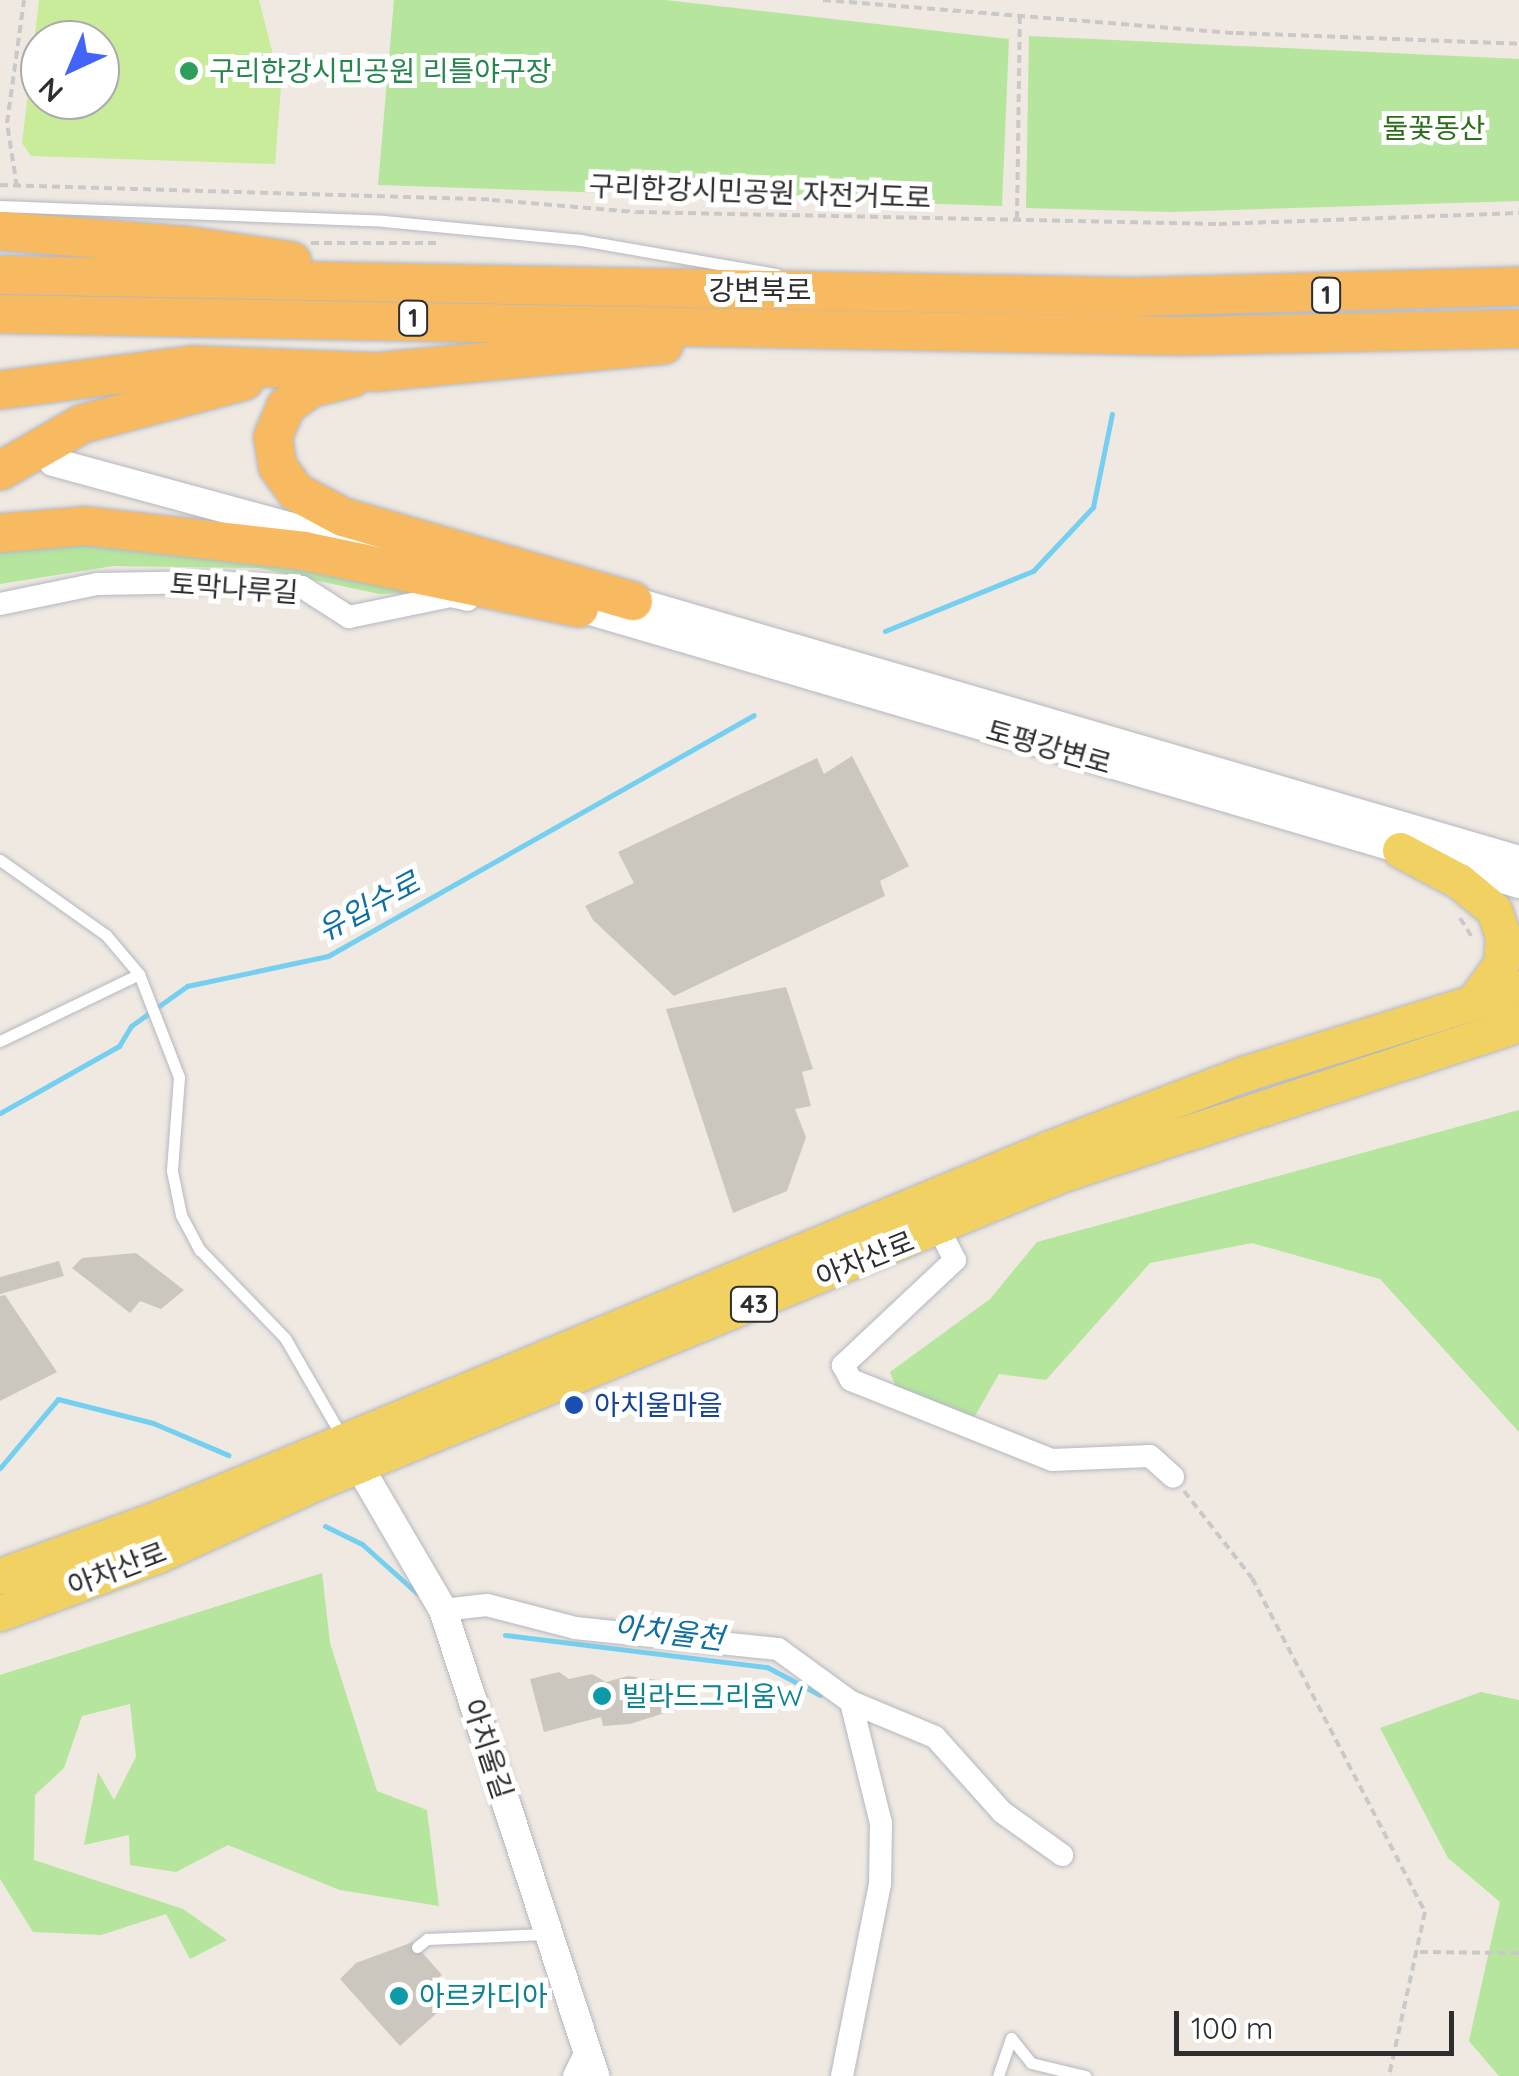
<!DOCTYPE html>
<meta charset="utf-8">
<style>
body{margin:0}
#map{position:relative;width:1519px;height:2076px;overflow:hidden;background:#efe9e1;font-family:Quicksand,"Noto Sans KR",sans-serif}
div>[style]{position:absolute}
.green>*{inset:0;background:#b6e59e}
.pitch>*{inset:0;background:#c9ec9a}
.stream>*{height:5px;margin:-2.5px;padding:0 2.5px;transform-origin:2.5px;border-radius:2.5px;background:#75cff0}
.building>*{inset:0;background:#cbc7bf}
.path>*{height:4px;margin-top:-2px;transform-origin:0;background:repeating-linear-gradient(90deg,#c9c9c9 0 8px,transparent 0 13px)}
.roads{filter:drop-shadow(0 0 2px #b4b7c1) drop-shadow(0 0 2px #b4b7c1)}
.service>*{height:11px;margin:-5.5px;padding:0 5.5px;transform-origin:5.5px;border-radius:5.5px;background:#fff}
.minor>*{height:22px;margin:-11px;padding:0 11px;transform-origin:11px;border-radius:11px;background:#fff}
.tertiary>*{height:28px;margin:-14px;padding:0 14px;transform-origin:14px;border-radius:14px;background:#fff}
.primary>*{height:35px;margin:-17.5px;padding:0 17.5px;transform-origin:17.5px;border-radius:17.5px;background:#f2d163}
.trunk>*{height:38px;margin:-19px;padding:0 19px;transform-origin:19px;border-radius:19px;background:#f8ba60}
.dots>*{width:28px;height:28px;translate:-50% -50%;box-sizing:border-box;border:5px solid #fff;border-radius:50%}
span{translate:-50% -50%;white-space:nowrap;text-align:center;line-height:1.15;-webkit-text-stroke:10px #fff;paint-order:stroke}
.shield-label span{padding:2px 8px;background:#fff;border:2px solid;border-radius:8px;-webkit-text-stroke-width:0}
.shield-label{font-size:25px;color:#2e2e2e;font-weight:700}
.leisure-label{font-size:28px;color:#27864d}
.left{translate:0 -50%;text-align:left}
.park-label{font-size:28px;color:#2c6e1b}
.street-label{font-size:28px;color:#2e2e2e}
.transit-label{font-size:28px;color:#164399}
.culture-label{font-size:28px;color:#0d838f}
.water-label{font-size:30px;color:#0d6fa3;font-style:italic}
.north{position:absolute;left:20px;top:20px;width:100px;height:100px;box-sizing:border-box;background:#fff;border:2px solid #ababab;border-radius:50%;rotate:224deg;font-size:28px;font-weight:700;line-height:40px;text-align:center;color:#2e2e2e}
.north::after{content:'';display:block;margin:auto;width:35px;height:45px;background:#4264fb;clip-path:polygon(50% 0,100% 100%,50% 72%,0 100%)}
.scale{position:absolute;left:1174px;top:2011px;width:280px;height:45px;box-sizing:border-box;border:5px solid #2e2e2e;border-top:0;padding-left:12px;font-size:30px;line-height:35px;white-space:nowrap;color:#2e2e2e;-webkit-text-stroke:8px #fff;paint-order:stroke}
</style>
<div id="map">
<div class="green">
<div style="clip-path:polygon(394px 0,665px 0,1009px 39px,1002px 206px,378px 185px)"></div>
<div style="clip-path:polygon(1029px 36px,1519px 59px,1519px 201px,1171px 212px,1026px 208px)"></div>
<div style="clip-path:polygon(0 538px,157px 538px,421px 593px,379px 594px,259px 568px,113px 566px,0 584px)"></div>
<div style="clip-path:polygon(1519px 1110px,1519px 1432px,1380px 1279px,1252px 1243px,1150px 1263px,1046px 1380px,999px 1374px,964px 1435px,903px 1406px,890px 1372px,990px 1299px,1037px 1242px)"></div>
<div style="clip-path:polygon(322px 1573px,330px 1643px,377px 1791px,427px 1810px,439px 1906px,340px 1890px,228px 1845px,176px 1872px,130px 1865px,129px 1835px,84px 1845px,98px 1772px,114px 1800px,136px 1757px,130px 1704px,82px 1716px,64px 1768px,35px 1795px,34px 1860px,183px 1909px,227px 1940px,190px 1959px,166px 1914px,101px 1935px,33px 1932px,0 1879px,0 1675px)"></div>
<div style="clip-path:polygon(1481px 1692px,1519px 1700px,1519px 2076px,1499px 2076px,1469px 2041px,1500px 1902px,1448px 1858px,1380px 1728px)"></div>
</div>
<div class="pitch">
<div style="clip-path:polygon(evenodd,39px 0,259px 0,281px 86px,275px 164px,31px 156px,22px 143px,39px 0,40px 40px,100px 40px,100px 100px,40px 100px,40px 40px)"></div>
</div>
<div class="stream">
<div style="left:885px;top:631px;width:160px;rotate:-22.1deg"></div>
<div style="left:1033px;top:571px;width:88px;rotate:-46.8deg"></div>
<div style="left:1093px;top:507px;width:95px;rotate:-78.5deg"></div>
<div style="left:0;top:1113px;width:137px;rotate:-29.4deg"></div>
<div style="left:119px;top:1046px;width:23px;rotate:-59deg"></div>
<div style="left:131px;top:1026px;width:69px;rotate:-35.5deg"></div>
<div style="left:187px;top:986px;width:144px;rotate:-12deg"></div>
<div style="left:328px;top:956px;width:489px;rotate:-29.5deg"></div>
<div style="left:0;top:1468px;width:90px;rotate:-50deg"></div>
<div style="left:58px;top:1399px;width:98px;rotate:14.2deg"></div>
<div style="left:153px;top:1423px;width:82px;rotate:23.1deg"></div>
<div style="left:325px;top:1526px;width:41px;rotate:25.9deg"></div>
<div style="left:362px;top:1544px;width:75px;rotate:41.8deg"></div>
<div style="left:505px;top:1635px;width:264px;rotate:7deg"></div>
<div style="left:767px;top:1667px;width:60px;rotate:27.8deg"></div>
</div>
<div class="building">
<div style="clip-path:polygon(852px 756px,909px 866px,880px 881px,885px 896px,674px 996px,593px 920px,585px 906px,634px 883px,618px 852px,817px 758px,824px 774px)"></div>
<div style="clip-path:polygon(786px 987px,813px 1069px,802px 1072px,811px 1106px,795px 1109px,806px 1137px,787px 1191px,733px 1213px,666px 1009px)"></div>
<div style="clip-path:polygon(136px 1253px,184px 1290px,161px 1309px,140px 1301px,130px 1313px,72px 1268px,82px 1258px)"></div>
<div style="clip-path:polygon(59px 1261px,64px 1276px,0 1294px,0 1277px)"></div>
<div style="clip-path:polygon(5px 1295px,57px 1372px,0 1401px,0 1296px)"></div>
<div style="clip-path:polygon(559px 1672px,569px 1679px,592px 1674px,606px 1682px,628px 1676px,664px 1681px,674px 1710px,630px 1724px,603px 1726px,601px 1717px,544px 1732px,530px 1679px)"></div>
<div style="clip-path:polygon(413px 1942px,442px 1975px,437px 1979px,446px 2005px,400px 2046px,340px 1979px,356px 1963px)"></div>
</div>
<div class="path">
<div style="left:823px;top:0;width:414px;rotate:4.6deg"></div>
<div style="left:1236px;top:33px;width:283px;rotate:2.2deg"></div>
<div style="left:0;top:185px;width:492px;rotate:1.7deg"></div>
<div style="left:492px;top:200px;width:144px;rotate:4.8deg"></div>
<div style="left:636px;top:212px;width:583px;rotate:1.18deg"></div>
<div style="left:1219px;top:224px;width:300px;rotate:-2.1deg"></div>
<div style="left:17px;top:187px;width:65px;rotate:-98.9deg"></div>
<div style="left:7px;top:123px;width:124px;rotate:-82.1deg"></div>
<div style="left:1017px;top:219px;width:203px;rotate:-89.2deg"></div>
<div style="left:311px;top:243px;width:125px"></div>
<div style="left:1460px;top:918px;width:26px;rotate:58deg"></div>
<div style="left:1184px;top:1491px;width:110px;rotate:52deg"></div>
<div style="left:1252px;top:1578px;width:376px;rotate:62.6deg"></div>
<div style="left:1425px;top:1912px;width:168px;rotate:102.4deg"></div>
<div style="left:1420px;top:1952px;width:99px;rotate:0.6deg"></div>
</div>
<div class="roads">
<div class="service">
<div style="left:0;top:206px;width:384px;rotate:2.2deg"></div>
<div style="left:384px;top:221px;width:198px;rotate:5.5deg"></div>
<div style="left:581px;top:240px;width:198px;rotate:9.9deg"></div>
<div style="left:0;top:860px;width:130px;rotate:35.3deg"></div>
<div style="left:106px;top:935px;width:51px;rotate:49.8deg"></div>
<div style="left:139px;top:974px;width:110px;rotate:68.8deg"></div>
<div style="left:179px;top:1077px;width:94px;rotate:94.3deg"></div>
<div style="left:172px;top:1171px;width:45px;rotate:78.4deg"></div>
<div style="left:181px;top:1215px;width:40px;rotate:62deg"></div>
<div style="left:200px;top:1250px;width:122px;rotate:46deg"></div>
<div style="left:285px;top:1338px;width:112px;rotate:60deg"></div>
<div style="left:0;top:1041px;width:154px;rotate:-25.7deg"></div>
<div style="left:417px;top:1947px;width:13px;rotate:-39deg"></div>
<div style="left:427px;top:1939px;width:118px;rotate:-2.4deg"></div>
<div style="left:998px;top:2076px;width:40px;rotate:-71.1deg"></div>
<div style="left:1011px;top:2038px;width:32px;rotate:51deg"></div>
<div style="left:1031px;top:2063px;width:56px;rotate:13.5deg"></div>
</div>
<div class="minor">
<div style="left:0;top:604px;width:99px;rotate:-11.7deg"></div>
<div style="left:97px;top:584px;width:113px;rotate:-1deg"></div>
<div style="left:210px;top:582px;width:92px;rotate:3.1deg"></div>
<div style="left:302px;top:587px;width:56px;rotate:32.6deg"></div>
<div style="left:349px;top:617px;width:104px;rotate:-11.6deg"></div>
<div style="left:451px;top:596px;width:17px;rotate:13deg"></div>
<div style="left:939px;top:1229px;width:35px;rotate:63deg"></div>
<div style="left:955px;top:1260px;width:154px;rotate:136.8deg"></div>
<div style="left:843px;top:1365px;width:17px;rotate:62deg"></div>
<div style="left:851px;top:1380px;width:216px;rotate:21.7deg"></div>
<div style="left:1052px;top:1460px;width:98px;rotate:-2.3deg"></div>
<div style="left:1150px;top:1456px;width:31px;rotate:42deg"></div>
<div style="left:443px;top:1610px;width:44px;rotate:-6.5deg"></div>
<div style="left:487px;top:1605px;width:91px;rotate:14.6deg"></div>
<div style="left:575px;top:1628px;width:204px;rotate:5.9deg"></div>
<div style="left:778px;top:1649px;width:90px;rotate:36deg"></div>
<div style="left:851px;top:1702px;width:125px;rotate:76.1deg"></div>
<div style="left:881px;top:1823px;width:61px;rotate:90.9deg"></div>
<div style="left:880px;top:1884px;width:196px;rotate:101.2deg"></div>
<div style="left:851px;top:1702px;width:91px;rotate:22.6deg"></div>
<div style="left:935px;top:1737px;width:101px;rotate:48.2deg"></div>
<div style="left:1002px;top:1812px;width:74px;rotate:35.6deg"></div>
<div style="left:574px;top:2076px;width:28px;rotate:-64deg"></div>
</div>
<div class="tertiary">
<div style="left:53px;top:462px;width:343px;rotate:15.2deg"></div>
<div style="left:560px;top:602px;width:1000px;rotate:16.39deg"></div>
<div style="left:618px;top:603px;width:15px;rotate:-8deg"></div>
<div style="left:633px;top:601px;width:923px;rotate:16.29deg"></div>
<div style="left:349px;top:1449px;width:186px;rotate:59.7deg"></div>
<div style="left:443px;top:1610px;width:490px;rotate:71.9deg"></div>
</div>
<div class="primary">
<div style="left:1400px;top:850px;width:67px;rotate:27.7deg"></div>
<div style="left:1459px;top:881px;width:45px;rotate:39.6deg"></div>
<div style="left:1494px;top:910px;width:28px;rotate:71deg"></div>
<div style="left:1503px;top:936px;width:28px;rotate:94deg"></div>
<div style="left:1501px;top:964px;width:46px;rotate:126.1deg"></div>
<div style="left:0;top:1576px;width:171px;rotate:-20.1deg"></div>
<div style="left:161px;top:1517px;width:963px;rotate:-22.54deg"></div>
<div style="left:1050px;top:1148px;width:207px;rotate:-21deg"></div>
<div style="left:1243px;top:1074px;width:289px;rotate:-17.3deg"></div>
<div style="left:0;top:1613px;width:166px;rotate:-20.1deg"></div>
<div style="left:156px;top:1556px;width:175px;rotate:-24.7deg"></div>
<div style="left:315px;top:1483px;width:806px;rotate:-22.46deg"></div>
<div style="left:1060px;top:1175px;width:483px;rotate:-18.2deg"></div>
</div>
<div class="trunk">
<div style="left:0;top:231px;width:191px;rotate:4.5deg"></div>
<div style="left:190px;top:246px;width:103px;rotate:8.4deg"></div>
<div style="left:0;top:275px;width:1134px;rotate:1.11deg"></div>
<div style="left:1134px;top:297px;width:385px;rotate:-1.6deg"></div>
<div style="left:0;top:314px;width:1180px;rotate:1.07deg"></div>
<div style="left:1180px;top:336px;width:339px;rotate:-1.2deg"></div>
<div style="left:352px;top:378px;width:42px;rotate:166.3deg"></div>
<div style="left:311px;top:388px;width:31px;rotate:144deg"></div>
<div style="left:286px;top:406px;width:34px;rotate:113deg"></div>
<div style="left:273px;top:437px;width:30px;rotate:81deg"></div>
<div style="left:278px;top:467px;width:31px;rotate:54deg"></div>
<div style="left:296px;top:492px;width:53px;rotate:28deg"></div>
<div style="left:343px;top:517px;width:302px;rotate:16.2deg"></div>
<div style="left:0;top:390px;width:194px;rotate:-7.4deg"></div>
<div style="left:192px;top:365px;width:185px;rotate:2.2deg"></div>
<div style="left:377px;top:372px;width:288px;rotate:-5.4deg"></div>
<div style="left:0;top:471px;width:95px;rotate:-29.8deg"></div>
<div style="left:82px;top:424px;width:168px;rotate:-14.9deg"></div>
<div style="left:0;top:533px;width:86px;rotate:-4.7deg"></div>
<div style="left:86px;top:526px;width:219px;rotate:6.5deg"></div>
<div style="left:304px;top:551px;width:281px;rotate:11.7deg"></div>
</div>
</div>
<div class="dots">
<div style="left:189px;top:71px;background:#2e9e5b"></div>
<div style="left:574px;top:1405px;background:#1a4fb4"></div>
<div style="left:602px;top:1696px;background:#0f9aa8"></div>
<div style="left:399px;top:1996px;background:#0f9aa8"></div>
</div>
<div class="shield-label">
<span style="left:1326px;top:295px">1</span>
<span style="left:413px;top:318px">1</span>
<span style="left:754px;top:1304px">43</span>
</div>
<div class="leisure-label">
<span class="left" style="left:209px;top:71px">구리한강시민공원 리틀야구장</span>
</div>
<div class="park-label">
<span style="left:1434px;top:128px">둘꽃동산</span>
</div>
<div class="street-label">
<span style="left:760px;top:192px;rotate:2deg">구리한강시민공원 자전거도로</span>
<span style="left:760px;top:290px">강변북로</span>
<span style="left:234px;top:588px;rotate:4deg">토막나루길</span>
<span style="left:1049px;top:747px;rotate:16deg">토평강변로</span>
<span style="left:865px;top:1259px;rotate:-22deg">아차산로</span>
<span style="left:117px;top:1569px;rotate:-21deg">아차산로</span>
<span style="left:488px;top:1749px;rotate:72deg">아치울길</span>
</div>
<div class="transit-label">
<span class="left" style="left:594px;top:1405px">아치울마을</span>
</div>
<div class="culture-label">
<span class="left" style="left:622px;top:1696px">빌라드그리움W</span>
<span class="left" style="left:419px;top:1996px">아르카디아</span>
</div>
<div class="water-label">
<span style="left:368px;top:906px;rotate:-28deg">유입수로</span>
<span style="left:669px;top:1632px;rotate:7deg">아치울천</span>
</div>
<div class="north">N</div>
<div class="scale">100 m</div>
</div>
